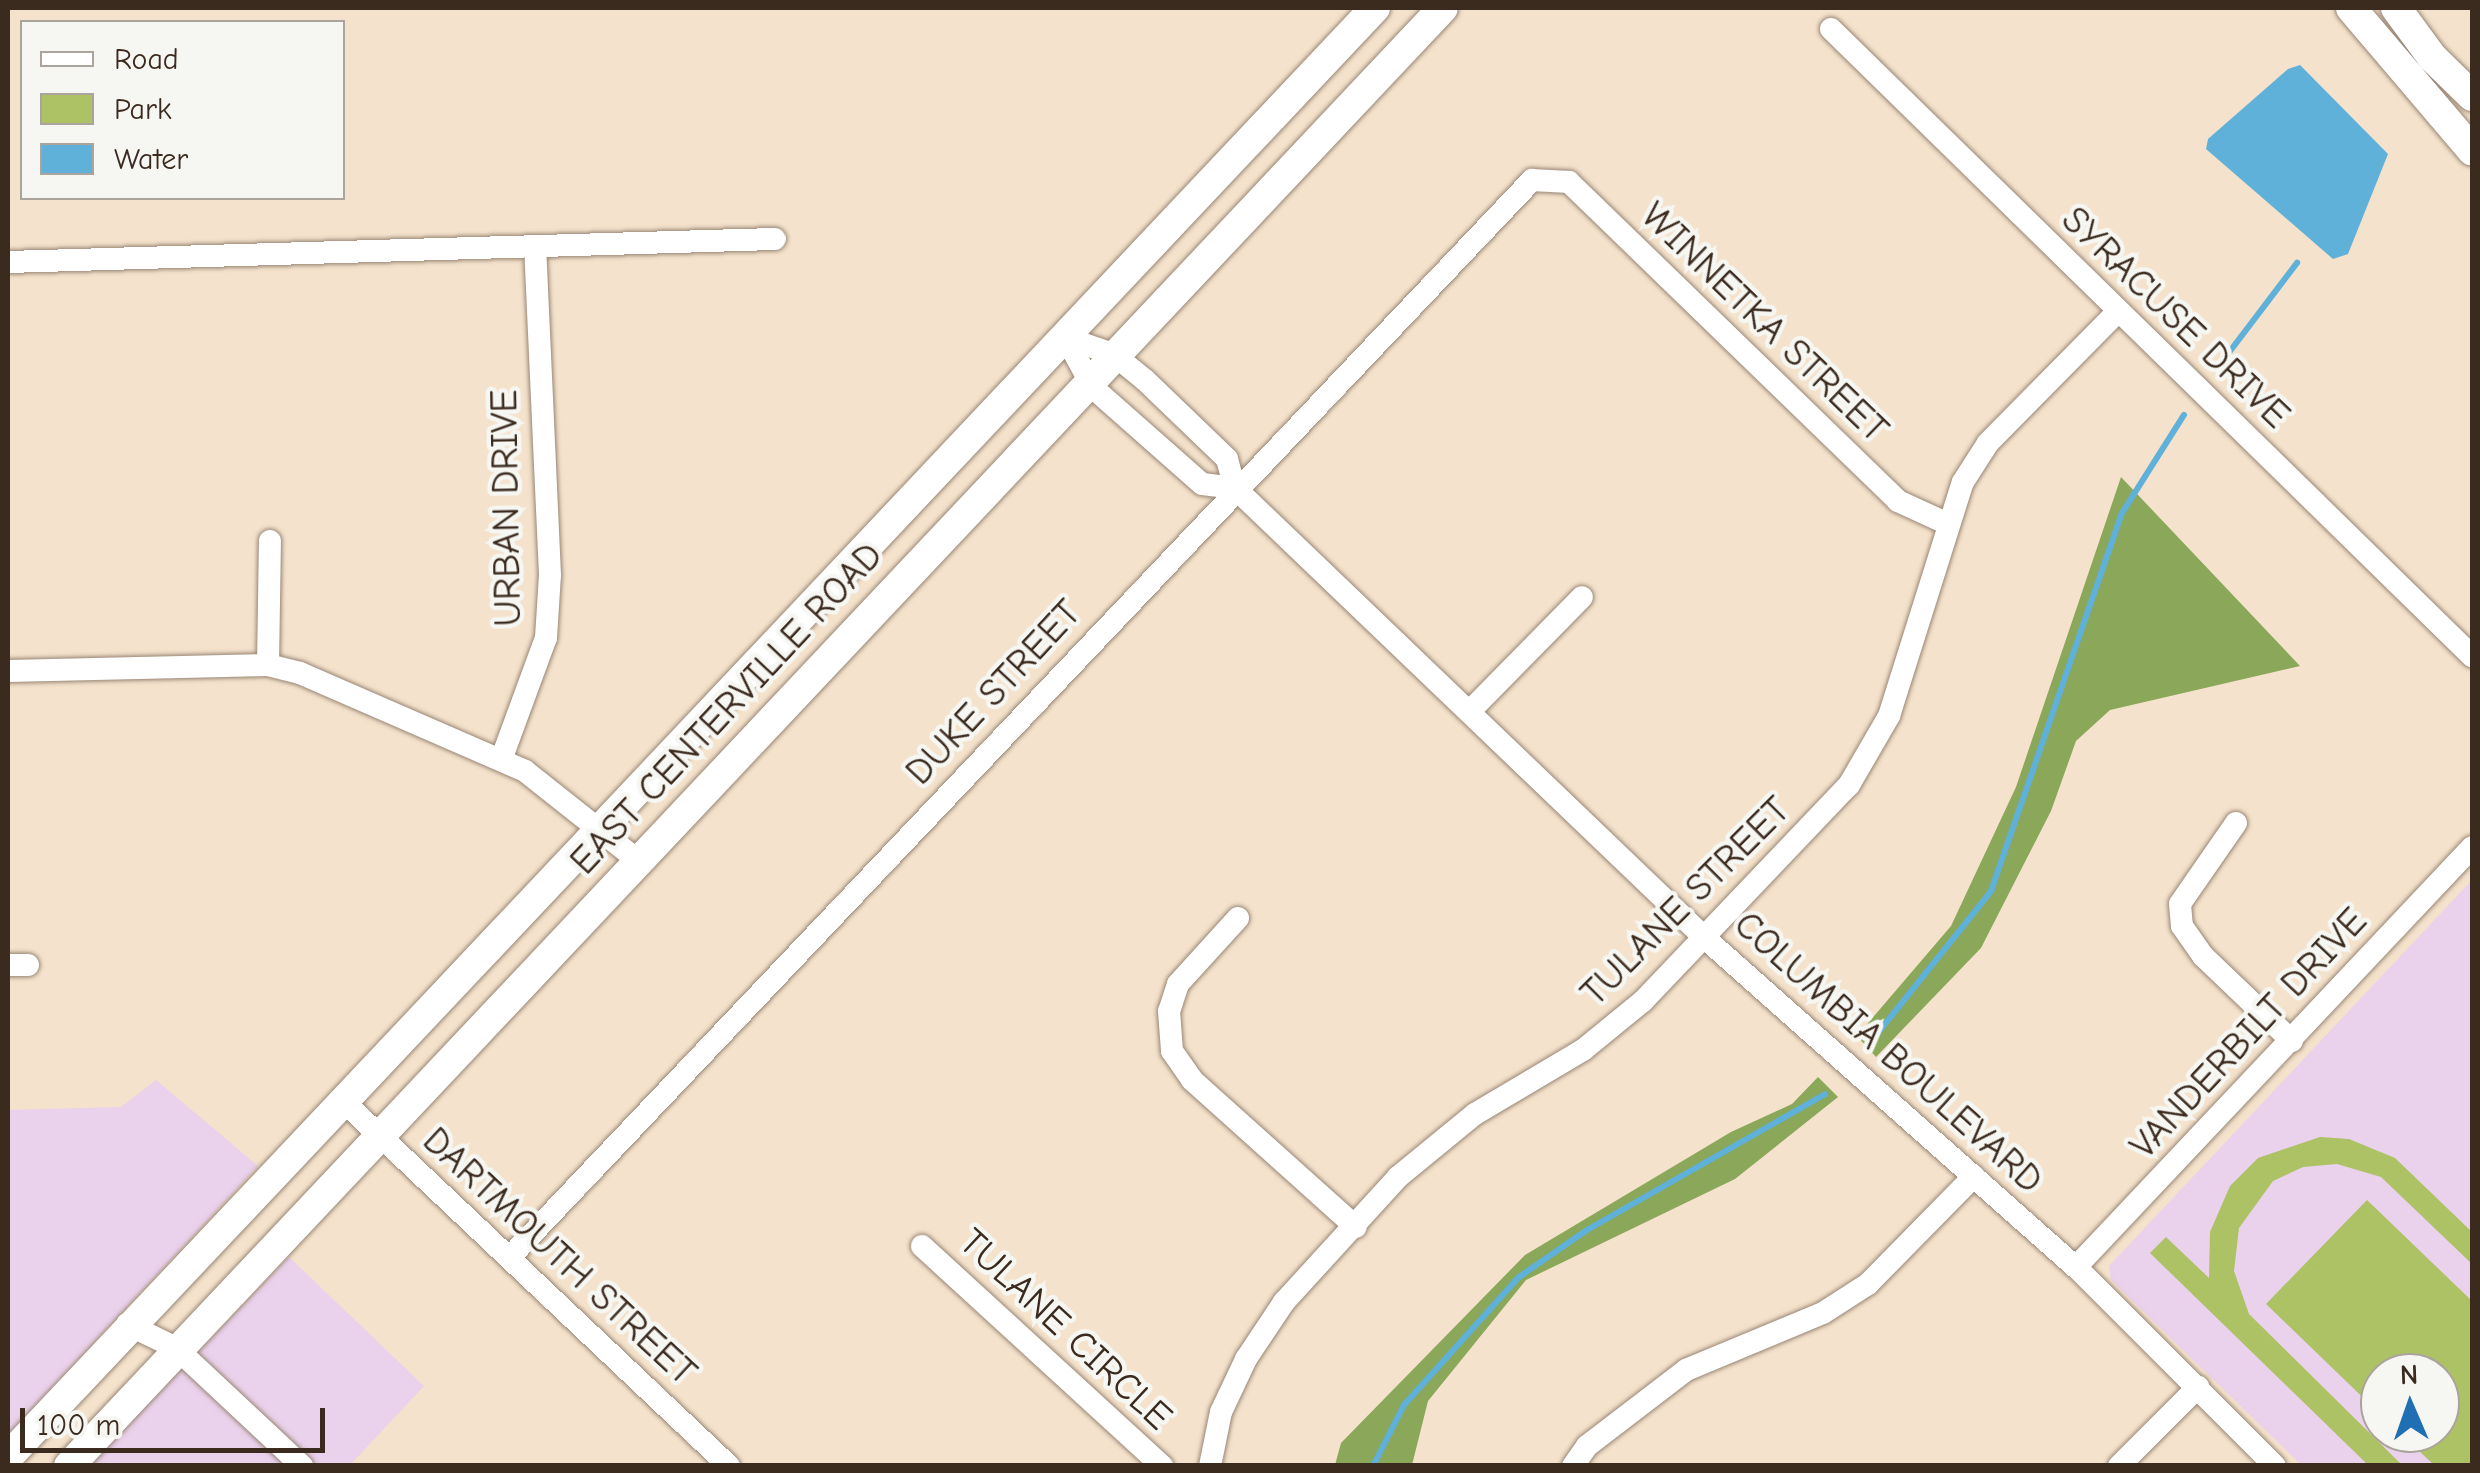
<!DOCTYPE html>
<style>
body{margin:0}
#map{position:relative;width:2480px;height:1473px;overflow:hidden;background:#f4e2cc;font-family:"Comic Neue",sans-serif}
div>[style]{position:absolute}
.built>*{inset:0;background:#ead1ec}
.green>*{inset:0;background:#adc165}
.forest>*{inset:0;background:#8aa75a}
.water>*{inset:0;background:#5fb1da}
.stream>*{height:6px;margin:-3px;padding:0 3px;transform-origin:3px;border-radius:3px;background:#5fb1da}
.roads{filter:drop-shadow(0 0 2px #988675) drop-shadow(0 0 2px #988675)}
.street>*{height:22px;margin:-11px;padding:0 11px;transform-origin:11px;border-radius:11px;background:#fff}
.secondary>*{height:30px;margin:-15px;padding:0 15px;transform-origin:15px;border-radius:15px;background:#fff}
span{translate:-50% -50%;white-space:nowrap;text-align:center;line-height:1.15;-webkit-text-stroke:9px #f6f6f2;paint-order:stroke}
.street-label{font-size:38px;color:#3b2a1e}
.frame{position:absolute;inset:0;border:10px solid #3b2a1e;pointer-events:none}
.legend{position:absolute;left:20px;top:20px;width:325px;height:180px;box-sizing:border-box;background:#f6f6f2;border:2px solid #aba49d;margin:0;padding:12px 18px;list-style:none;font-size:30px;color:#3b2a1e}
.legend li{display:flex;align-items:center;gap:20px;height:50px}
.legend b{width:50px;border:2px solid #aba49d}
.north{position:absolute;left:2360px;top:1353px;width:100px;height:100px;box-sizing:border-box;background:#f6f6f2;border:2px solid #aba49d;border-radius:50%;rotate:358deg;font-size:28px;font-weight:700;line-height:40px;text-align:center;color:#3b2a1e}
.north::after{content:'';display:block;margin:auto;width:35px;height:45px;background:#1f6fb2;clip-path:polygon(50% 0,100% 100%,50% 72%,0 100%)}
.scale{position:absolute;left:20px;top:1408px;width:305px;height:45px;box-sizing:border-box;border:5px solid #3b2a1e;border-top:0;padding-left:12px;font-size:30px;line-height:35px;white-space:nowrap;color:#3b2a1e;-webkit-text-stroke:8px #f6f6f2;paint-order:stroke}
</style>
<div id="map">
<div class="built">
<div style="clip-path:polygon(evenodd,2472px 880px,2472px 1465px,2301px 1465px,2111px 1280px,2109px 1266px,2472px 880px,2380px 1373px,2440px 1373px,2440px 1433px,2380px 1433px,2380px 1373px)"></div>
<div style="clip-path:polygon(156px 1080px,258px 1166px,8px 1435px,8px 1110px,121px 1107px)"></div>
<div style="clip-path:polygon(289px 1257px,424px 1386px,350px 1465px,88px 1466px)"></div>
</div>
<div class="green">
<div style="clip-path:polygon(2320px 1137px,2349px 1139px,2395px 1158px,2472px 1232px,2472px 1264px,2381px 1177px,2337px 1164px,2303px 1167px,2273px 1181px,2239px 1228px,2234px 1271px,2249px 1314px,2402px 1465px,2368px 1465px,2150px 1253px,2166px 1237px,2209px 1278px,2210px 1232px,2230px 1186px,2258px 1158px)"></div>
<div style="clip-path:polygon(2367px 1200px,2472px 1301px,2472px 1465px,2434px 1465px,2400px 1433px,2440px 1433px,2440px 1373px,2380px 1373px,2380px 1414px,2266px 1304px)"></div>
</div>
<div class="forest">
<div style="clip-path:polygon(2121px 477px,2300px 666px,2110px 710px,2076px 741px,2051px 811px,1981px 948px,1876px 1057px,1857px 1036px,1951px 926px,2016px 787px)"></div>
<div style="clip-path:polygon(1818px 1077px,1838px 1097px,1735px 1179px,1526px 1280px,1428px 1401px,1412px 1465px,1335px 1465px,1341px 1443px,1525px 1255px,1731px 1132px,1792px 1104px)"></div>
</div>
<div class="water">
<div style="clip-path:polygon(2300px 65px,2388px 154px,2348px 254px,2333px 259px,2206px 149px,2208px 139px,2288px 69px)"></div>
</div>
<div class="stream">
<div style="left:2221px;top:363px;width:126px;rotate:-52.8deg"></div>
<div style="left:1869px;top:1044px;width:196px;rotate:-51.4deg"></div>
<div style="left:1991px;top:891px;width:400px;rotate:-70.9deg"></div>
<div style="left:2122px;top:513px;width:116px;rotate:-57.7deg"></div>
<div style="left:1373px;top:1466px;width:68px;rotate:-63.1deg"></div>
<div style="left:1404px;top:1405px;width:172px;rotate:-48.1deg"></div>
<div style="left:1519px;top:1277px;width:83px;rotate:-34.7deg"></div>
<div style="left:1587px;top:1230px;width:274px;rotate:-29.7deg"></div>
</div>
<div class="roads">
<div class="street">
<div style="left:1831px;top:29px;width:897px;rotate:44.37deg"></div>
<div style="left:8px;top:262px;width:767px;rotate:-1.72deg"></div>
<div style="left:1066px;top:338px;width:50px;rotate:18.8deg"></div>
<div style="left:1113px;top:354px;width:41px;rotate:39.1deg"></div>
<div style="left:1145px;top:380px;width:114px;rotate:43.9deg"></div>
<div style="left:1227px;top:459px;width:30px;rotate:75deg"></div>
<div style="left:1235px;top:488px;width:33px;rotate:-173deg"></div>
<div style="left:1202px;top:484px;width:145px;rotate:-138.6deg"></div>
<div style="left:1093px;top:388px;width:57px;rotate:-118.4deg"></div>
<div style="left:1235px;top:488px;width:652px;rotate:43.76deg"></div>
<div style="left:1706px;top:939px;width:494px;rotate:41.6deg"></div>
<div style="left:2076px;top:1267px;width:281px;rotate:45deg"></div>
<div style="left:268px;top:665px;width:124px;rotate:-89.1deg"></div>
<div style="left:8px;top:671px;width:260px;rotate:-1.3deg"></div>
<div style="left:268px;top:665px;width:33px;rotate:14deg"></div>
<div style="left:300px;top:673px;width:245px;rotate:23.5deg"></div>
<div style="left:525px;top:771px;width:147px;rotate:38.4deg"></div>
<div style="left:1469px;top:712px;width:161px;rotate:-45.5deg"></div>
<div style="left:501px;top:760px;width:130px;rotate:-69.8deg"></div>
<div style="left:546px;top:638px;width:63px;rotate:-86.4deg"></div>
<div style="left:550px;top:575px;width:327px;rotate:-92.6deg"></div>
<div style="left:2236px;top:823px;width:98px;rotate:124.7deg"></div>
<div style="left:2180px;top:904px;width:22px;rotate:85deg"></div>
<div style="left:2182px;top:926px;width:37px;rotate:55deg"></div>
<div style="left:2203px;top:956px;width:123px;rotate:43.7deg"></div>
<div style="left:1238px;top:918px;width:89px;rotate:132.3deg"></div>
<div style="left:1178px;top:984px;width:28px;rotate:108deg"></div>
<div style="left:1169px;top:1011px;width:40px;rotate:85.7deg"></div>
<div style="left:1172px;top:1051px;width:35px;rotate:55deg"></div>
<div style="left:1192px;top:1080px;width:220px;rotate:41.9deg"></div>
<div style="left:8px;top:965px;width:20px"></div>
<div style="left:341px;top:1099px;width:534px;rotate:43.41deg"></div>
<div style="left:922px;top:1246px;width:326px;rotate:42.5deg"></div>
<div style="left:510px;top:1257px;width:1485px;rotate:-46.5deg"></div>
<div style="left:1532px;top:180px;width:37px;rotate:3deg"></div>
<div style="left:1569px;top:182px;width:458px;rotate:44.1deg"></div>
<div style="left:1898px;top:501px;width:55px;rotate:24.7deg"></div>
<div style="left:2076px;top:1267px;width:577px;rotate:-46.68deg"></div>
<div style="left:127px;top:1324px;width:55px;rotate:26.1deg"></div>
<div style="left:176px;top:1348px;width:173px;rotate:43.1deg"></div>
<div style="left:1210px;top:1466px;width:55px;rotate:-78.5deg"></div>
<div style="left:1221px;top:1412px;width:59px;rotate:-64.7deg"></div>
<div style="left:1246px;top:1359px;width:69px;rotate:-56.3deg"></div>
<div style="left:1284px;top:1302px;width:169px;rotate:-47.6deg"></div>
<div style="left:1398px;top:1177px;width:99px;rotate:-39.3deg"></div>
<div style="left:1475px;top:1114px;width:126px;rotate:-30.7deg"></div>
<div style="left:1583px;top:1050px;width:77px;rotate:-39.2deg"></div>
<div style="left:1643px;top:1001px;width:298px;rotate:-46.4deg"></div>
<div style="left:1849px;top:785px;width:80px;rotate:-59.9deg"></div>
<div style="left:1889px;top:716px;width:245px;rotate:-72.5deg"></div>
<div style="left:1963px;top:482px;width:46px;rotate:-57.3deg"></div>
<div style="left:1988px;top:443px;width:184px;rotate:-45.4deg"></div>
<div style="left:1573px;top:1466px;width:24px;rotate:-55deg"></div>
<div style="left:1587px;top:1446px;width:125px;rotate:-37.5deg"></div>
<div style="left:1686px;top:1370px;width:148px;rotate:-22.6deg"></div>
<div style="left:1823px;top:1313px;width:54px;rotate:-32.8deg"></div>
<div style="left:1868px;top:1284px;width:151px;rotate:-45.5deg"></div>
<div style="left:2119px;top:1466px;width:112px;rotate:-45deg"></div>
</div>
<div class="secondary">
<div style="left:2351px;top:8px;width:187px;rotate:49.6deg"></div>
<div style="left:2396px;top:8px;width:61px;rotate:53.7deg"></div>
<div style="left:2432px;top:57px;width:56px;rotate:44.3deg"></div>
<div style="left:8px;top:1457px;width:1992px;rotate:-46.67deg"></div>
<div style="left:69px;top:1466px;width:2003px;rotate:-46.7deg"></div>
</div>
</div>
<div class="street-label">
<span style="left:2175px;top:318px;rotate:44deg">SYRACUSE DRIVE</span>
<span style="left:1764px;top:323px;rotate:44deg">WINNETKA STREET</span>
<span style="left:507px;top:508px;rotate:-91deg">URBAN DRIVE</span>
<span style="left:994px;top:693px;rotate:-47deg">DUKE STREET</span>
<span style="left:727px;top:709px;rotate:-47deg">EAST CENTERVILLE ROAD</span>
<span style="left:1686px;top:902px;rotate:-45deg">TULANE STREET</span>
<span style="left:2249px;top:1034px;rotate:-47deg">VANDERBILT DRIVE</span>
<span style="left:1888px;top:1053px;rotate:42deg">COLUMBIA BOULEVARD</span>
<span style="left:559px;top:1257px;rotate:43deg">DARTMOUTH STREET</span>
<span style="left:1065px;top:1330px;rotate:43deg">TULANE CIRCLE</span>
</div>
<div class="frame"></div>
<ul class="legend">
<li><b style="height:12px;background:#fff"></b>Road</li>
<li><b style="height:28px;background:#adc165"></b>Park</li>
<li><b style="height:28px;background:#5fb1da"></b>Water</li>
</ul>
<div class="north">N</div>
<div class="scale">100 m</div>
</div>
